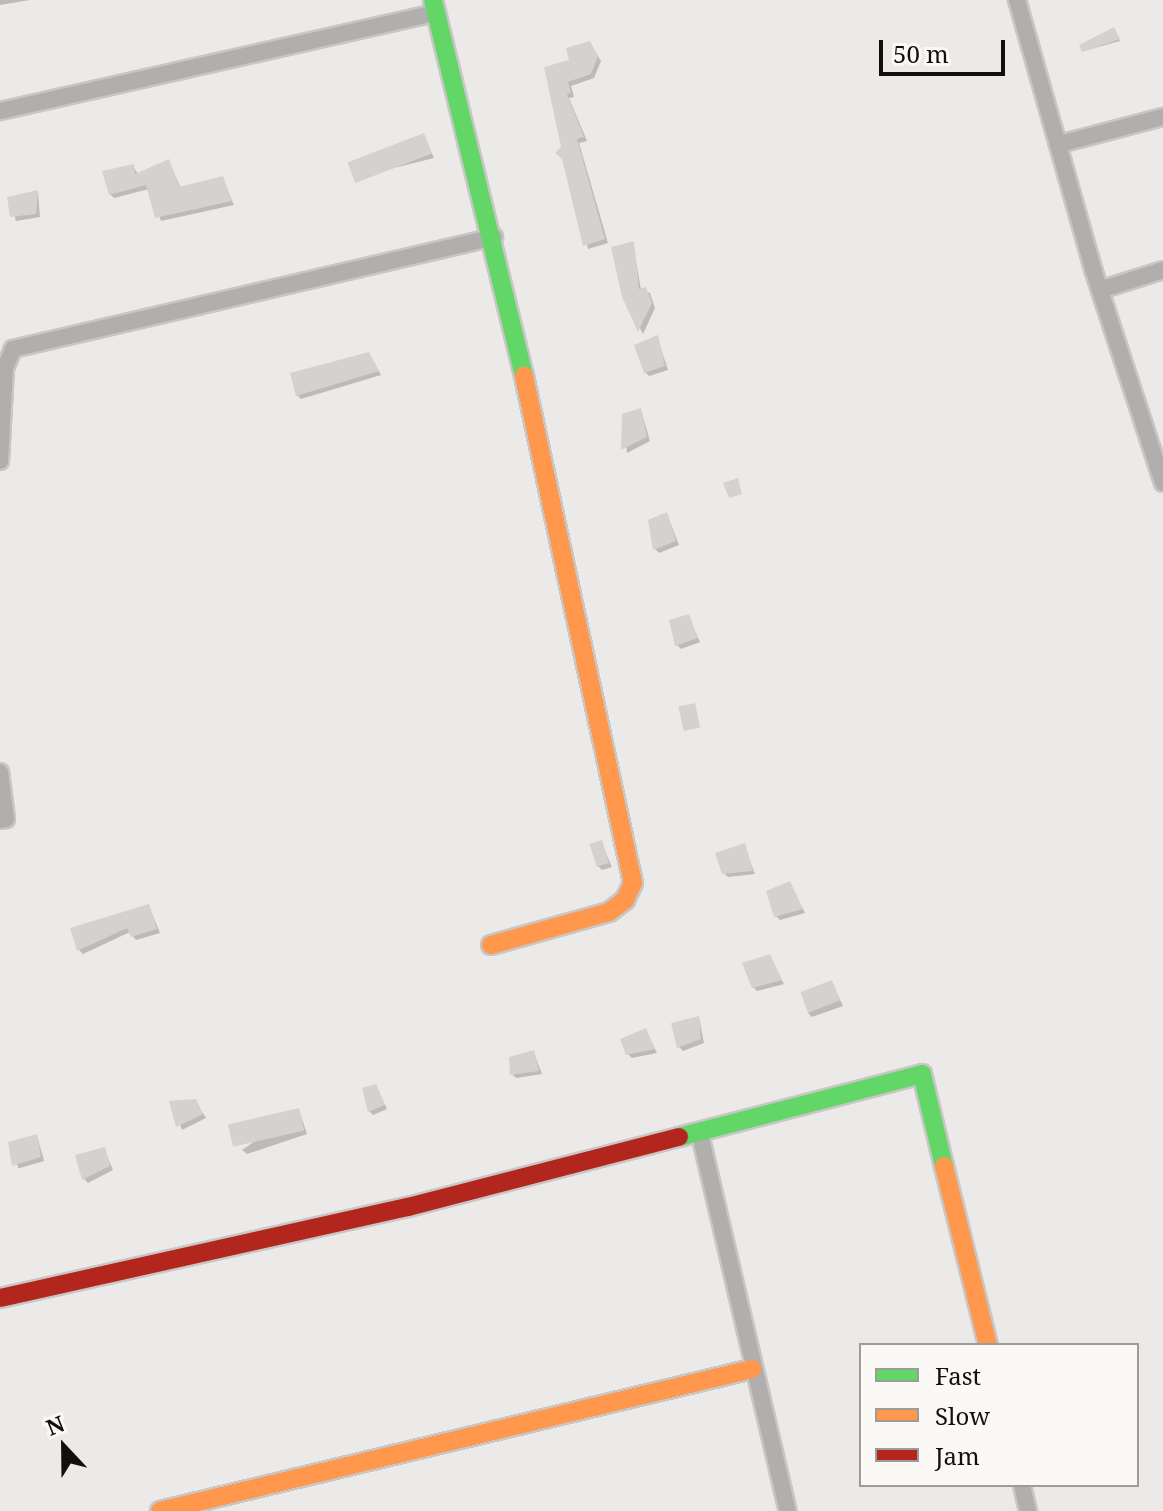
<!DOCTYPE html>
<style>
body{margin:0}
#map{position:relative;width:1163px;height:1511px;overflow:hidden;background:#eceae8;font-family:"Noto Serif",serif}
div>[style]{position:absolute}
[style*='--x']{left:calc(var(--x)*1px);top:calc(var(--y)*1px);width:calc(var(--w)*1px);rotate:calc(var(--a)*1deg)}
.shadow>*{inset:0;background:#0003;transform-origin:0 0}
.building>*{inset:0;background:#d3d2d0;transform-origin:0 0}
.roads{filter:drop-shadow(2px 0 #c8c7c6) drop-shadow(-2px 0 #c8c7c6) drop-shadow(0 2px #c8c7c6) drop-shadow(0 -2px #c8c7c6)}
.street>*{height:16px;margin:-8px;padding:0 8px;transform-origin:8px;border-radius:8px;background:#b0afae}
.fast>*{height:18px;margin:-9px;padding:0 9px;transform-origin:9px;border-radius:9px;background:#63d668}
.slow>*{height:18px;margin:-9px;padding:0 9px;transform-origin:9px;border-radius:9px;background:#ff974d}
.jam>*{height:18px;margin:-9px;padding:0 9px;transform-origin:9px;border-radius:9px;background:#b3261e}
span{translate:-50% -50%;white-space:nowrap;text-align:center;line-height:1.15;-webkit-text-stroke:8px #fbf9f5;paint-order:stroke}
.legend{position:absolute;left:859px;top:1343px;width:280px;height:144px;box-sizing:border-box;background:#fbf9f5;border:2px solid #9d9c99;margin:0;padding:10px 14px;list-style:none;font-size:24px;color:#11100f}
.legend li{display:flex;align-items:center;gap:16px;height:40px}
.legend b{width:40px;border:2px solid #9d9c99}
.north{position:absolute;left:24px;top:1407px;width:80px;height:80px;-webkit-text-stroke:6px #fbf9f5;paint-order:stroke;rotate:338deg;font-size:22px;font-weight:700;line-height:32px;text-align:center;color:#11100f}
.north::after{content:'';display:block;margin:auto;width:28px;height:36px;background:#11100f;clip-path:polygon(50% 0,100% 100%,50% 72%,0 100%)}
.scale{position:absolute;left:879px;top:40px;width:126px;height:36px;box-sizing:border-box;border:4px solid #11100f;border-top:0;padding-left:10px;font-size:24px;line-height:28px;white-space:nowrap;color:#11100f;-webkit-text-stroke:6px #fbf9f5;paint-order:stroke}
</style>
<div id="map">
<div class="shadow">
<div style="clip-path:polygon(0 0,30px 0,0 5px)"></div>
<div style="clip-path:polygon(1115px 31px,1120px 41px,1084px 51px)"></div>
<div style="clip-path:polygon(590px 43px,601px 61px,594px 78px,571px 86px,574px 97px,569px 98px,587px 141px,579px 143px,608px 243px,588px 249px,546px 68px,572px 61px)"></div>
<div style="clip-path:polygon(423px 135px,434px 158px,358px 177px,354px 173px)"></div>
<div style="clip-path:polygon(169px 161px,181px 189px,222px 178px,234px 205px,161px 221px,149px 189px,114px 198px,110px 194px,133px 166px,138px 174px)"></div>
<div style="clip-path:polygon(38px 192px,40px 217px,16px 221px,9px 198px)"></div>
<div style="clip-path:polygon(633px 244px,641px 290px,650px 293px,655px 308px,643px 334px,624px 296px)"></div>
<div style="clip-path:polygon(657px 337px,668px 370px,649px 376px,645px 372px)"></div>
<div style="clip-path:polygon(369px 354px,381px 375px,301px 399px,297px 395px)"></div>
<div style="clip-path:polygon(641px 410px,650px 441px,627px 453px,624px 416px)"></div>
<div style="clip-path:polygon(667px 514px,679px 545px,659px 553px,655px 549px)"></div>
<div style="clip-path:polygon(688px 616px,700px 642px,681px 649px,677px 645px)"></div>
<div style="clip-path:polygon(601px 842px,612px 867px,602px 870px,598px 866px)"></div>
<div style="clip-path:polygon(744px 845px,755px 874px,728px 877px,724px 873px)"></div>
<div style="clip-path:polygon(790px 883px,805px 913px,780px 920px,776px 916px)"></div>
<div style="clip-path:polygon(149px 906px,160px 933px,136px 940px,130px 932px,83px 954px,79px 950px)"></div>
<div style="clip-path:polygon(769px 956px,784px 984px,757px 991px,753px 987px)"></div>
<div style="clip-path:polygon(832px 982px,843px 1006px,812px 1017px,808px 1013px)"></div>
<div style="clip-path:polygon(699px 1018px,704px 1043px,683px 1051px,679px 1047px)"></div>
<div style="clip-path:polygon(646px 1031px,657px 1053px,632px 1058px,628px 1054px)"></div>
<div style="clip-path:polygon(534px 1053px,542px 1074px,516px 1078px,512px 1074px)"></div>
<div style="clip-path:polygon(376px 1086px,387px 1109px,373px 1115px,369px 1111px)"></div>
<div style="clip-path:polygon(195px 1101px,206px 1118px,182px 1130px,172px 1103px)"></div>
<div style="clip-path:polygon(299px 1110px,307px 1134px,247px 1154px,242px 1150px)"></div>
<div style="left:37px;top:1136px;width:26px;height:27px;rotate:74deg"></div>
<div style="clip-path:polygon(104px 1149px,113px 1170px,88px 1183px,84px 1179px)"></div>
</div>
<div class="building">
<div style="clip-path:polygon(1114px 27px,1120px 39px,1082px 52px,1079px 45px)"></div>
<div style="clip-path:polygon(590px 41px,598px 56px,591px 74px,568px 82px,571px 93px,567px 94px,584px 137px,577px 139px,605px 239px,583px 246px,562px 159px,555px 153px,561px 147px,544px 67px,569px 60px,566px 48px)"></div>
<div style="left:424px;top:133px;width:22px;height:82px;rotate:69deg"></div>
<div style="clip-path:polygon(169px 159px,179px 187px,223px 176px,232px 201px,155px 218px,146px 185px,109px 195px,102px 171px,134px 164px,135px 174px)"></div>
<div style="clip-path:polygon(38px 190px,36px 214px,10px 217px,7px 197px)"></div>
<div style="clip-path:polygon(634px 241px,639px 289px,646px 287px,652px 303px,638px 332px,622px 297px,611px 247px)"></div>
<div style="clip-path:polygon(658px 335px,665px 366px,644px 373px,634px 345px)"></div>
<div style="clip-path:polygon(369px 352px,379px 371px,296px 396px,290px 373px)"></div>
<div style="clip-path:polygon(641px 408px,647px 437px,621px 450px,622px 414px)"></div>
<div style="clip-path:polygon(738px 478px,742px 494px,729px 498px,723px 483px)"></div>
<div style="clip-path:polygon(667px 512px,676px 541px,653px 550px,648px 520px)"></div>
<div style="clip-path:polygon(689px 614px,698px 638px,675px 646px,669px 620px)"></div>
<div style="left:695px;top:703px;width:25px;height:17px;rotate:78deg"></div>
<div style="left:602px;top:840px;width:24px;height:13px;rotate:73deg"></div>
<div style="clip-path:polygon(745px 843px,753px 871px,722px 874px,715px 853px)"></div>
<div style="clip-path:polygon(790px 881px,803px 909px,774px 917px,766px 891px)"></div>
<div style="clip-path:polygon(149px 904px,157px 929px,131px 937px,127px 928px,77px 951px,70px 928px)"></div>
<div style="clip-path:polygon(770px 954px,782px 980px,752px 988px,742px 963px)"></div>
<div style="left:832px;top:980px;width:22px;height:34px;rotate:69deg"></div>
<div style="clip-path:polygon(699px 1016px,701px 1039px,677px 1048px,671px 1023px)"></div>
<div style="clip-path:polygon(646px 1028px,655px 1049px,626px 1055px,620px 1039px)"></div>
<div style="clip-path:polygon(534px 1050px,539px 1071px,510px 1075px,509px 1057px)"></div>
<div style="clip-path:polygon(376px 1084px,385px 1105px,368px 1112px,362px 1088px)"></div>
<div style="clip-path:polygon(196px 1099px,203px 1114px,176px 1127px,169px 1101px)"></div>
<div style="left:299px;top:1108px;width:23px;height:73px;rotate:77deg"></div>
<div style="clip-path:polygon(37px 1134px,41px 1157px,12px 1166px,8px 1142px)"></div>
<div style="clip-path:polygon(105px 1147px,110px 1166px,82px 1180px,75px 1155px)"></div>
</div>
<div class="roads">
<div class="street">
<div style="--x:1017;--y:0;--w:280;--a:74.2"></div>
<div style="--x:1093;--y:269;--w:225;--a:71.9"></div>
<div style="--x:0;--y:111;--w:447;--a:-12.7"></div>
<div style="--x:1060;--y:144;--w:106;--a:-14.7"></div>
<div style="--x:1100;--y:290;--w:66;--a:-17.6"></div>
<div style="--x:0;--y:461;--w:93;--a:-86.9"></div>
<div style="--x:5;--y:368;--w:21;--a:-67"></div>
<div style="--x:13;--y:349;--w:494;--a:-13.1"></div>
<div style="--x:0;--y:772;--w:47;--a:82.7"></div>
<div style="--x:6;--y:819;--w:6;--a:171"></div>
<div style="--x:700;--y:1134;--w:387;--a:76.9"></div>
<div style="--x:1022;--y:1485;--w:27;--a:77"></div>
</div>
<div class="fast">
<div style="--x:433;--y:0;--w:387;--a:76.4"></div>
<div style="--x:679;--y:1137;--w:251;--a:-14.5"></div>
<div style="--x:922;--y:1074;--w:95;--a:76.6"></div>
</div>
<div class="slow">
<div style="--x:491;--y:945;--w:123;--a:-15.6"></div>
<div style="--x:609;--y:912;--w:20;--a:-37"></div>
<div style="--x:625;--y:900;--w:19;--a:-65"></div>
<div style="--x:633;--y:883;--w:519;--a:-102.13"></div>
<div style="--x:944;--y:1166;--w:184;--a:76.2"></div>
<div style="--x:160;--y:1511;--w:609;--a:-13.49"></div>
</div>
<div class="jam">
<div style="--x:0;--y:1298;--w:418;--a:-12.6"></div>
<div style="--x:408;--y:1207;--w:280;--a:-14.5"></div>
</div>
</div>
<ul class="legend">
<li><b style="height:10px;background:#63d668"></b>Fast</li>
<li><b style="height:10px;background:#ff974d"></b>Slow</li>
<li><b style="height:10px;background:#b3261e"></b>Jam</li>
</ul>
<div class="north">N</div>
<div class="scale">50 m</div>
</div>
